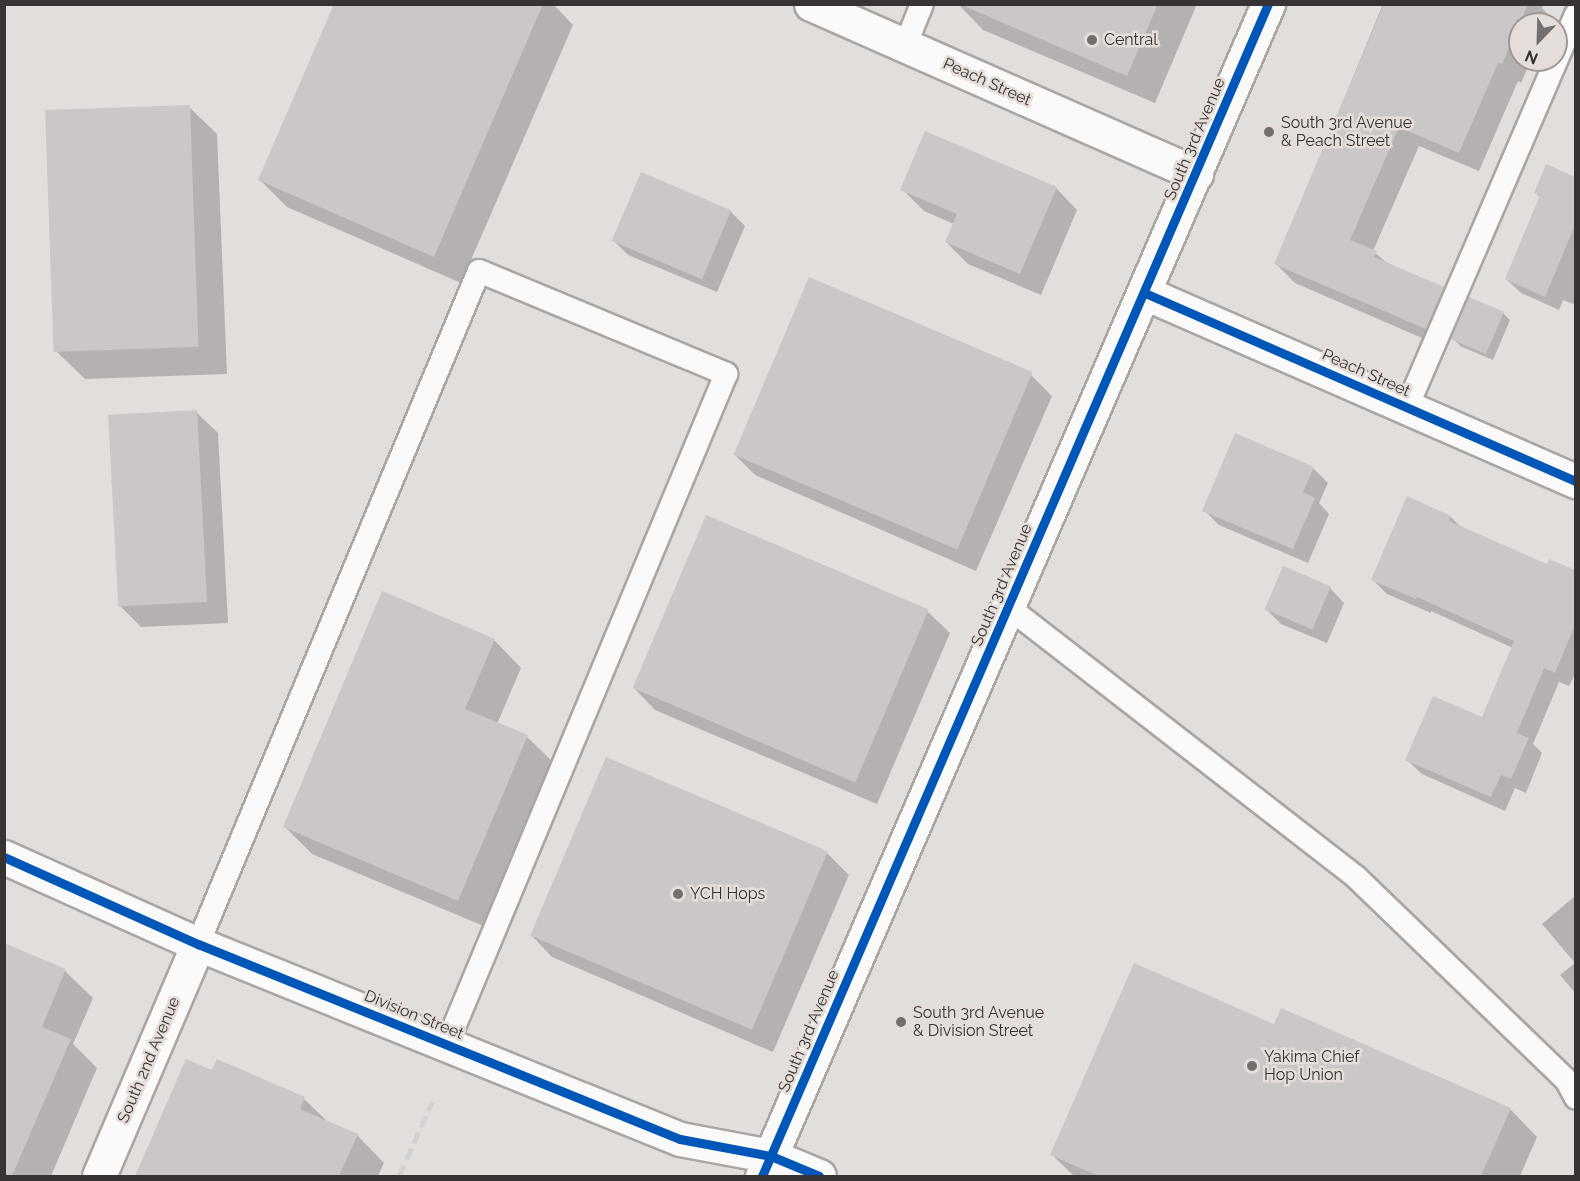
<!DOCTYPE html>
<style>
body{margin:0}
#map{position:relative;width:1580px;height:1181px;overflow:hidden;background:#e2dedc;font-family:Raleway,sans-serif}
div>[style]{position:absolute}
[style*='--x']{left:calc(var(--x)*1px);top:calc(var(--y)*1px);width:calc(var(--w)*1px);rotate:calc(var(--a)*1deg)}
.shadow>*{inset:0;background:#0003}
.building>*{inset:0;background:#cac7c6;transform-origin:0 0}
.roads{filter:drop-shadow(2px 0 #a9a6a4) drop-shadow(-2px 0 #a9a6a4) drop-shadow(0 2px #a9a6a4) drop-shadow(0 -2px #a9a6a4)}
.lane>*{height:22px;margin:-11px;padding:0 11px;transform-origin:11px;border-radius:11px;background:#fbfafa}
.street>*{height:33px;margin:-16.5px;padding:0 16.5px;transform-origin:16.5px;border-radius:16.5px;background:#fbfafa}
.secondary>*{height:33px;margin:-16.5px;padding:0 16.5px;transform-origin:16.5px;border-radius:16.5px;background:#fbfafa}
.rail>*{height:4.5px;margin-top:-2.25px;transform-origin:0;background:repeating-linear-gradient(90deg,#d3d1d1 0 12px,transparent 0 18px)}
.cycleway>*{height:9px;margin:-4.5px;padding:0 4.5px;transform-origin:4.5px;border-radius:4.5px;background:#0057b8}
.dots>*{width:16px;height:16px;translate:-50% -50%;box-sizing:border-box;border:3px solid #e5ddd9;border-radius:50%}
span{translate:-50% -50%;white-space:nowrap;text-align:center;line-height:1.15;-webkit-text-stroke:5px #e5ddd9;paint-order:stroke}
.poi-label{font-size:16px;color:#363332}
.left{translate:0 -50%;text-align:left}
.street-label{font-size:16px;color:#363332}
.frame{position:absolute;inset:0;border:6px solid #363332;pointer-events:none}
.north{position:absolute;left:1508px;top:12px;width:60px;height:60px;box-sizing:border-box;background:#e5ddd9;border:2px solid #9f9996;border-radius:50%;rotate:203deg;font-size:16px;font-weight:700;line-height:24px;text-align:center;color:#363332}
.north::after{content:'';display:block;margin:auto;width:21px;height:27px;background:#726f6e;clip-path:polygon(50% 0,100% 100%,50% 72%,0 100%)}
</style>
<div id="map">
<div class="shadow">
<div style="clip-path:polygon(336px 4px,553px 4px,573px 25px,461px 283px,287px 207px,260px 180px)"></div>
<div style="clip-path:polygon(958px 4px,1197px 4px,1155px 103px,983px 30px)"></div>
<div style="clip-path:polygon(1383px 4px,1543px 4px,1542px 8px,1550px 17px,1547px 24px,1520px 24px,1520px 60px,1531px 60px,1521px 83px,1518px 81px,1479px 171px,1419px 146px,1373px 251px,1388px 264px,1443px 288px,1463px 307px,1445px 348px,1295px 283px,1276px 264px)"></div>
<div style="clip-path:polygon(189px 107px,217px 134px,227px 374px,85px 379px,57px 352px)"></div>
<div style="clip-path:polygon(1547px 166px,1576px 178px,1576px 305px,1563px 300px,1559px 310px,1521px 293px,1506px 279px,1541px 198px,1536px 193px)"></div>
<div style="clip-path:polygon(1056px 188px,1077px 210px,1041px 295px,968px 264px,946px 242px,954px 224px,924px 211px,902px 189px)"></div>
<div style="clip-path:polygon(730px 211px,745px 226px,717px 292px,628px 255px,614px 241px)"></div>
<div style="clip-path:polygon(1503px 313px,1510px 320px,1493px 360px,1460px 346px,1453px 338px)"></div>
<div style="clip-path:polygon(1031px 375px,1052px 396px,976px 571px,755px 475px,733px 453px)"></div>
<div style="clip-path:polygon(196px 412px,218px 433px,228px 623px,141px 627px,120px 606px)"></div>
<div style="clip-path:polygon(1313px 468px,1328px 483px,1319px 503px,1329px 514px,1308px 563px,1219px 525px,1204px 510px)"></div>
<div style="clip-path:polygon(1451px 517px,1462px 528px,1548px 566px,1550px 561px,1576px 572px,1576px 672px,1569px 686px,1559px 682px,1533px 744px,1542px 753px,1526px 793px,1515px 788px,1505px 811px,1422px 774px,1407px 760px,1482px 719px,1513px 648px,1431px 611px,1431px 613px,1387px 594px,1373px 580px)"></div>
<div style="clip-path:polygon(1330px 588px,1344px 603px,1327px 643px,1281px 624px,1266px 609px)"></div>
<div style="clip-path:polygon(928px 612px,950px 633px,877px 804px,655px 710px,634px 688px)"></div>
<div style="clip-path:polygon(494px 640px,521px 668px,497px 724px,527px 737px,555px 764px,486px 927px,312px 854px,285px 827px)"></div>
<div style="clip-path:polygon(827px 853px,849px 875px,773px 1052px,552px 957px,531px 935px)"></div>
<div style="clip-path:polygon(1575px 896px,1576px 897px,1576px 994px,1560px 975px,1575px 963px,1542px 924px)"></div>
<div style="clip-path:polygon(4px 945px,65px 971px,93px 998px,73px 1044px,97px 1068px,51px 1176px,4px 1176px)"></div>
<div style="clip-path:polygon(187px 1061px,213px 1072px,304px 1099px,328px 1122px,357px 1135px,384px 1163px,378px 1176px,137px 1176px)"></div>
<div style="clip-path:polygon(1510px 1109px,1537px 1137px,1520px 1176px,1074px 1176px,1052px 1155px)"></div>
</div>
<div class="building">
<div style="clip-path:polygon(334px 4px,543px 4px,434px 257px,258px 180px)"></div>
<div style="clip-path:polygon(959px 4px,1158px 4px,1127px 76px)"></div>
<div style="clip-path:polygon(1384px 4px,1528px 4px,1502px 64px,1498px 63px,1459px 153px,1399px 127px,1350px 240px,1377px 251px,1374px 257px,1444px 287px,1426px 329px,1274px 264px)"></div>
<div style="left:190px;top:105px;width:242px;height:145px;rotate:88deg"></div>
<div style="clip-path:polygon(925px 131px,1057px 187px,1020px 274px,945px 242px,957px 214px,900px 190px)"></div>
<div style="clip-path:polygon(1546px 164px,1575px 177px,1575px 225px,1545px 297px,1505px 279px,1540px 195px,1534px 193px)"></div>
<div style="left:641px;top:172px;width:98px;height:75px;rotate:23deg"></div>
<div style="left:809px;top:277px;width:243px;height:193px;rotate:23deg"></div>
<div style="left:1469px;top:297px;width:38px;height:46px;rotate:23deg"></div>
<div style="left:197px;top:410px;width:192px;height:89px;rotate:87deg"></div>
<div style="clip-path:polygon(1235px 433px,1314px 467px,1303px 492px,1315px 498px,1293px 549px,1202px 511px)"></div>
<div style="clip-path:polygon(1407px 496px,1451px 516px,1449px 521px,1547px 564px,1549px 559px,1575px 570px,1575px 625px,1555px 673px,1544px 668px,1517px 733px,1529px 738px,1511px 779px,1501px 775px,1491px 797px,1405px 760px,1433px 696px,1482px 717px,1514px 641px,1417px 597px,1416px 599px,1371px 580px)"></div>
<div style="left:706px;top:515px;width:242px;height:188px;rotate:23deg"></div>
<div style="left:1283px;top:566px;width:52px;height:47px;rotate:23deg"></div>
<div style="clip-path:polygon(382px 591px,495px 639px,465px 709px,528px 735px,458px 901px,283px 827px)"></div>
<div style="left:606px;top:757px;width:241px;height:194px;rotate:23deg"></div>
<div style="clip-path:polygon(4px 943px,66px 969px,42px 1027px,71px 1039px,12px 1176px,4px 1176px)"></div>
<div style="clip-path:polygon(1134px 963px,1274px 1024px,1281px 1008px,1511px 1108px,1481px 1176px,1099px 1176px,1050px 1155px)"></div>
<div style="clip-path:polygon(186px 1059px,212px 1070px,217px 1059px,305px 1097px,300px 1109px,358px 1134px,339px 1176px,135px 1176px)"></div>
</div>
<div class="roads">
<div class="lane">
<div style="--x:905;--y:46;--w:45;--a:-68"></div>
<div style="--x:1407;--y:407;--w:427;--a:-66.7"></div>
<div style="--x:1008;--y:607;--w:440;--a:37.8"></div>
<div style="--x:1356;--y:877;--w:293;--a:44"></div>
<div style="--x:1567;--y:1081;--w:19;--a:62"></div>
<div style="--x:198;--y:944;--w:729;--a:-67.34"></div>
<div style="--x:479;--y:271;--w:268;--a:22.6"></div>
<div style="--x:726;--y:374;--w:726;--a:112.61"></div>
</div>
<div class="street">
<div style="--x:811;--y:4;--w:421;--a:23.8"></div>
<div style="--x:1145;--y:293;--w:470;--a:23.6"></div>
<div style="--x:4;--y:857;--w:213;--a:24.2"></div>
<div style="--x:198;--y:944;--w:520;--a:22.03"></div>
<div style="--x:680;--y:1139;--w:93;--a:10.6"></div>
<div style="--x:771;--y:1156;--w:52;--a:22.6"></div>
<div style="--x:99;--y:1176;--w:252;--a:-66.9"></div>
</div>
<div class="secondary">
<div style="--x:762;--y:1176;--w:1277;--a:-66.65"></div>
</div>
</div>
<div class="rail">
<div style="--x:399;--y:1176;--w:81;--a:-66"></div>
</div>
<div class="cycleway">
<div style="--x:1145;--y:293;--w:470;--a:23.6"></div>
<div style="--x:4;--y:857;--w:213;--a:24.2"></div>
<div style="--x:198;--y:944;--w:520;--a:22.03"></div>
<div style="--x:680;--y:1139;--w:93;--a:10.6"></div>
<div style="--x:771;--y:1156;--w:52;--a:22.6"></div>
<div style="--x:762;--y:1176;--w:1277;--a:-66.65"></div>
</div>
<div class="dots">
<div style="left:1092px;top:40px;background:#726f6e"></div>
<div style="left:1269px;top:132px;background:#726f6e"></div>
<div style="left:678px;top:894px;background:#726f6e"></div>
<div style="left:901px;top:1022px;background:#726f6e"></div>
<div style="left:1252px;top:1066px;background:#726f6e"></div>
</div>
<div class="poi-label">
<span class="left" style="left:1104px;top:40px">Central</span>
<span class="left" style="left:1281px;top:132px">South 3rd Avenue<br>&amp; Peach Street</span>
<span class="left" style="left:690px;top:894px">YCH Hops</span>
<span class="left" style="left:913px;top:1022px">South 3rd Avenue<br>&amp; Division Street</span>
<span class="left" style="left:1264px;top:1066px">Yakima Chief<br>Hop Union</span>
</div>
<div class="street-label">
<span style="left:987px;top:82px;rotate:24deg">Peach Street</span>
<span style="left:1195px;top:139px;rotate:-67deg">South 3rd Avenue</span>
<span style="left:1366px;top:373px;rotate:24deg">Peach Street</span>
<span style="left:1002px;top:585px;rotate:-67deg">South 3rd Avenue</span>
<span style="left:414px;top:1015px;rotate:22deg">Division Street</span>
<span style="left:809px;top:1031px;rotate:-67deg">South 3rd Avenue</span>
<span style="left:149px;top:1060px;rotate:-67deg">South 2nd Avenue</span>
</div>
<div class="frame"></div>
<div class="north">N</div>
</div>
